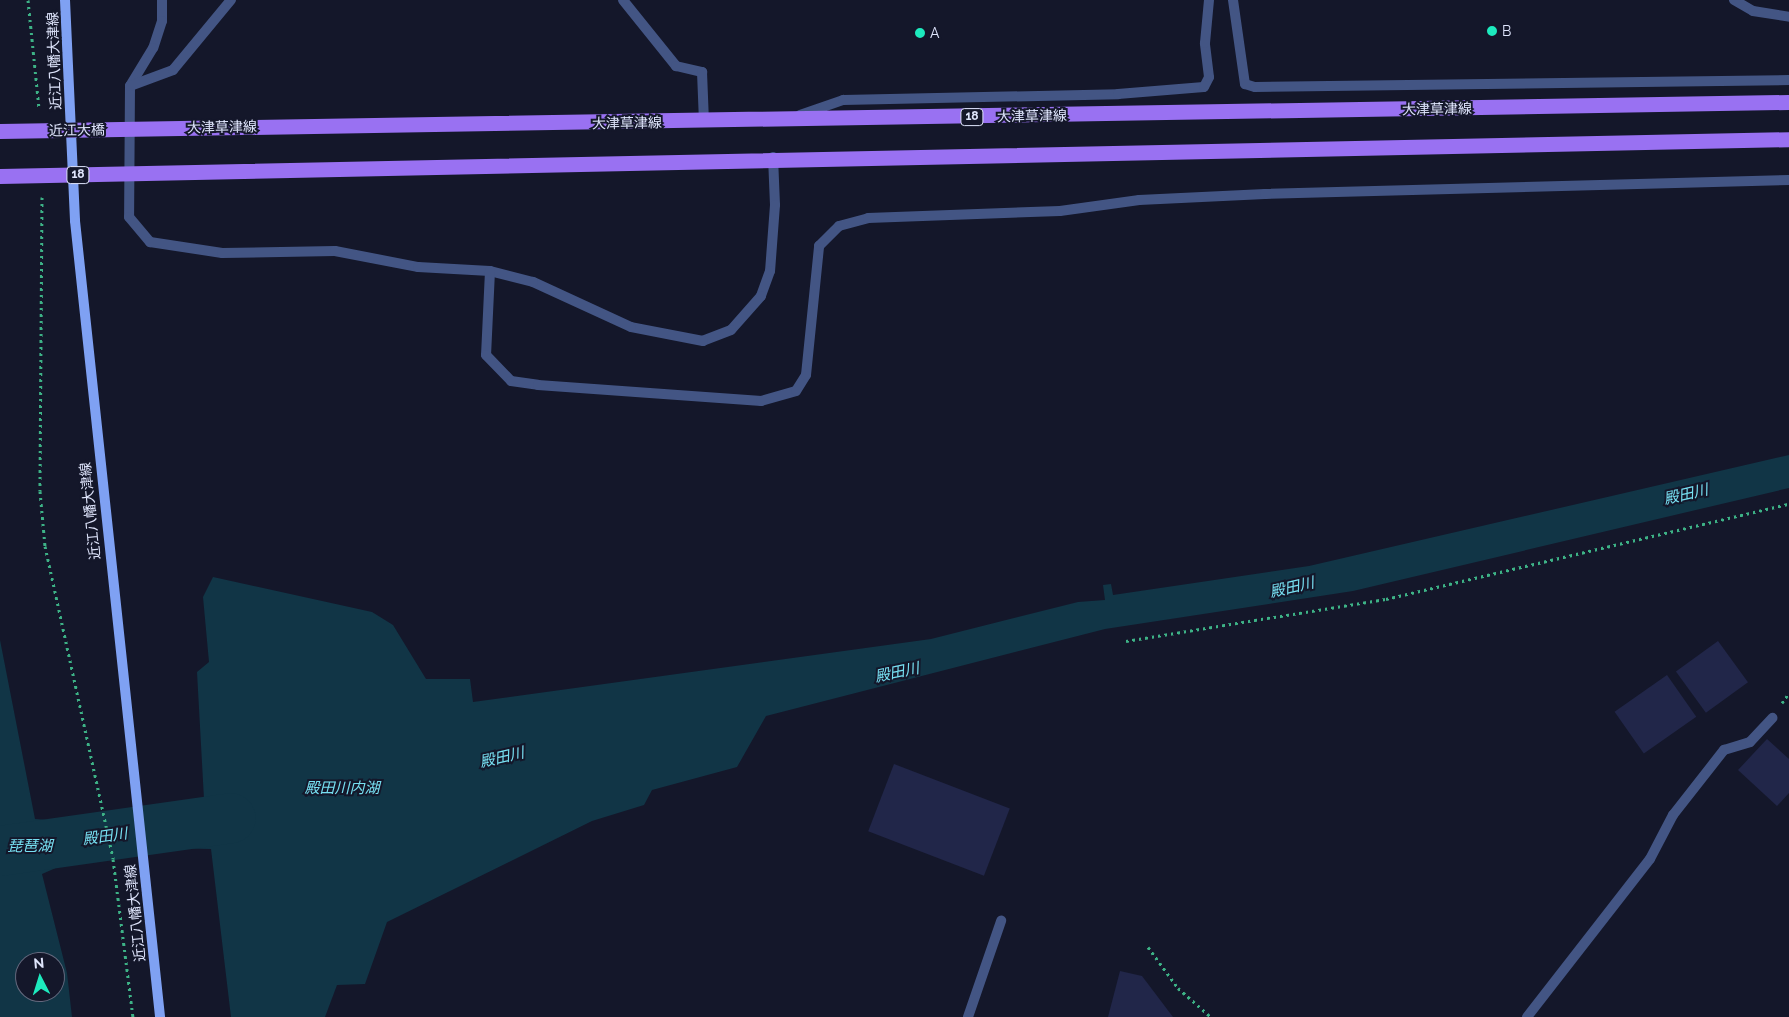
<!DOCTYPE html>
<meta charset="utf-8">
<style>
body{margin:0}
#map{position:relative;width:1789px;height:1017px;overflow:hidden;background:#14172a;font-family:Raleway,"Noto Sans JP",sans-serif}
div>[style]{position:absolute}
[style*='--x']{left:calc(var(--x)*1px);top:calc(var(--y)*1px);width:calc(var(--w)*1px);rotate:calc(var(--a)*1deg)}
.water>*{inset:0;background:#113546}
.river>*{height:50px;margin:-25px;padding:0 25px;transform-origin:25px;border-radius:25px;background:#113546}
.building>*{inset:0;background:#212649;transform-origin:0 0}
.path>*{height:3px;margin-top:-1.5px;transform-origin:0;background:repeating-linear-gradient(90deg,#3db286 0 2.5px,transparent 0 6.5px)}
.service>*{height:10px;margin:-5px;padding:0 5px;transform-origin:5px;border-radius:5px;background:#435584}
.minor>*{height:10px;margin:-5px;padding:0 5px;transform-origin:5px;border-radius:5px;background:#435584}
.secondary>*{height:10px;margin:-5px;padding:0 5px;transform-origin:5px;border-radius:5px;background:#7fa1f3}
.primary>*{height:15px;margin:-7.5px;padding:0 7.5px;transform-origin:7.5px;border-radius:7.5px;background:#9971f2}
.dots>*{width:14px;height:14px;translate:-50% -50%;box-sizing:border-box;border:2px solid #14172a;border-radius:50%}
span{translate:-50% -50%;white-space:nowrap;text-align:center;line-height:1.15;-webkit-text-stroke:4px #14172a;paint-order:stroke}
.shield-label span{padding:1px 4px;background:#14172a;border:1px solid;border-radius:4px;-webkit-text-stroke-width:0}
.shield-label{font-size:12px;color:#dfe5fc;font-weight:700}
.poi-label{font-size:14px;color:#dfe5fc}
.left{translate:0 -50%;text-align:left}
.street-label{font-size:14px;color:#dfe5fc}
.water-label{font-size:15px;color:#77e0f2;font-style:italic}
.north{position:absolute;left:15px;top:952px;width:50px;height:50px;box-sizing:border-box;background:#14172a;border:1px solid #65697e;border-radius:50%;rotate:355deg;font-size:14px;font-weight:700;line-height:20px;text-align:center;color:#dfe5fc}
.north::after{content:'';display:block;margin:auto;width:18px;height:22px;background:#1deabe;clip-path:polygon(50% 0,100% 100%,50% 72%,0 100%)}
</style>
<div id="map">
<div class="water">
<div style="clip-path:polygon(1789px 455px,1789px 488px,1353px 591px,1105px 629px,766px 716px,737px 767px,652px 790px,644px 805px,592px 821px,387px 922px,365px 984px,337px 985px,325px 1017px,231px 1017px,211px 849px,166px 848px,163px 813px,204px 799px,197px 672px,209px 662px,203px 597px,213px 577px,372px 612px,393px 625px,426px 679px,470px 679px,473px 702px,931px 639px,1078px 602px,1105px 600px,1103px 585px,1111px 584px,1113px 595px,1309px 566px)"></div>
<div style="clip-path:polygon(evenodd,0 640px,35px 819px,72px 822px,74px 860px,42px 874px,67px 973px,72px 1017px,0 1017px,0 640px,25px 962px,55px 962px,55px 992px,25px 992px,25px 962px)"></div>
</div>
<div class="river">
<div style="--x:0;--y:851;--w:233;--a:-8.1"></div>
</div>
<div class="building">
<div style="left:1718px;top:641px;width:51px;height:52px;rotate:54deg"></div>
<div style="left:1667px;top:675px;width:51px;height:64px;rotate:55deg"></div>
<div style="clip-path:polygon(1767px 739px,1789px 759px,1789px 793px,1777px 806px,1738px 770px)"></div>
<div style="left:894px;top:764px;width:124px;height:72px;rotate:21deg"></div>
<div style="clip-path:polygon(1120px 971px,1142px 976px,1173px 1017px,1108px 1017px)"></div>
</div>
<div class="path">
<div style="--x:28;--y:0;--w:109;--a:84.2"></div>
<div style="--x:42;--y:197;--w:294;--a:90.4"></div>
<div style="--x:40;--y:491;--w:55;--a:84.8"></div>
<div style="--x:45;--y:546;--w:320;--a:77.7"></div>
<div style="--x:113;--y:859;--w:159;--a:82.8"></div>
<div style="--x:1126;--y:641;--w:263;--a:-9.2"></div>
<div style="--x:1386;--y:599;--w:414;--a:-13.3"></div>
<div style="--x:1782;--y:703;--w:12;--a:-55"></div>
<div style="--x:1148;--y:947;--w:51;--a:53.8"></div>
<div style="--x:1178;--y:988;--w:44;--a:41.3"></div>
</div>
<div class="service">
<div style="--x:162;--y:0;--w:21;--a:90"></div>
<div style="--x:162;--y:21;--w:28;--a:108"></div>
<div style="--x:153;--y:48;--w:44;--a:121.2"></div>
<div style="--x:130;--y:86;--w:131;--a:90.4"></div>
<div style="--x:129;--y:217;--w:33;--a:50"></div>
<div style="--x:150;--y:242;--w:73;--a:8.7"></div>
<div style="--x:222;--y:253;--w:113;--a:-1"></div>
<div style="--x:335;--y:251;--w:85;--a:10.9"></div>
<div style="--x:418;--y:267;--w:72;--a:3.2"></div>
<div style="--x:623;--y:0;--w:85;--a:51.2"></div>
<div style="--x:676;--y:66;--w:27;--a:13"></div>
<div style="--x:702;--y:72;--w:50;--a:87.7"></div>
<div style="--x:1233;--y:0;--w:85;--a:81.9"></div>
<div style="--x:1245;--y:84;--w:10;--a:17"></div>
<div style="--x:1255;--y:87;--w:534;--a:-0.75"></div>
<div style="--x:1734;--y:0;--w:22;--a:30"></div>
<div style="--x:1753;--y:11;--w:36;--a:9"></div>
<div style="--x:130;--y:86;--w:46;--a:-20.4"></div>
<div style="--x:173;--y:70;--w:91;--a:-50.4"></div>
<div style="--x:800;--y:115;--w:46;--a:-19.2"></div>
<div style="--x:843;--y:100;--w:275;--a:-1.2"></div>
<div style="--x:1118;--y:94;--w:86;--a:-4.7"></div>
<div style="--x:1204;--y:87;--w:11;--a:-63"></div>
<div style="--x:1209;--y:77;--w:34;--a:-97"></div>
<div style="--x:1205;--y:43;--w:43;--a:-84.7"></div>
</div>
<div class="minor">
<div style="--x:773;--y:157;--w:48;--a:87.6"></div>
<div style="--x:775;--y:205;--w:66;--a:94.3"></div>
<div style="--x:770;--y:271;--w:27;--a:110"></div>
<div style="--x:761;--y:296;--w:45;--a:131.4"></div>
<div style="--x:731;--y:330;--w:30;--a:159"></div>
<div style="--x:703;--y:341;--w:73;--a:-169"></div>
<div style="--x:631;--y:327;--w:108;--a:-155.3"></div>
<div style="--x:533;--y:282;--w:44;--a:-165.7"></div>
<div style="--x:490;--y:271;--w:84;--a:92.7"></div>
<div style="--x:486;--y:355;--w:36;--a:46"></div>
<div style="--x:511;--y:381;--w:27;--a:8"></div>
<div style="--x:538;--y:385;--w:224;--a:4.1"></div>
<div style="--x:761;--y:401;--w:36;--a:-16"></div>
<div style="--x:796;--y:391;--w:19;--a:-58"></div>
<div style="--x:806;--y:375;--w:130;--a:-84.2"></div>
<div style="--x:819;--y:246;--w:28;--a:-45"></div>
<div style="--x:839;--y:226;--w:30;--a:-15"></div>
<div style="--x:868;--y:218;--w:192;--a:-2.1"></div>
<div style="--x:1060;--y:211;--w:80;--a:-7.9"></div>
<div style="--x:1139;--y:200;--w:126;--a:-2.7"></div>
<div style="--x:1265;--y:194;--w:524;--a:-1.53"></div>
<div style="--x:968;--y:1017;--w:102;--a:-71"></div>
<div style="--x:1527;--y:1017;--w:200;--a:-52.1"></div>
<div style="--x:1650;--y:859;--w:50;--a:-62.4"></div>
<div style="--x:1673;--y:815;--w:83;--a:-51.9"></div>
<div style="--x:1724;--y:750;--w:27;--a:-17"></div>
<div style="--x:1750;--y:742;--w:33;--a:-47"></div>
</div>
<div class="secondary">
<div style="--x:65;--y:0;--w:221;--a:87.4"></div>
<div style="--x:75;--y:221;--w:801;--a:83.9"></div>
</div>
<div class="primary">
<div style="--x:0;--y:131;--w:1789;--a:-0.93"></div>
<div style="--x:0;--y:176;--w:1789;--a:-1.18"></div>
</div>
<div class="dots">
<div style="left:1492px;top:31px;background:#1deabe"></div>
<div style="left:920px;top:33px;background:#1deabe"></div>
</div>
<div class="shield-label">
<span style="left:972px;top:117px">18</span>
<span style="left:78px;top:175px">18</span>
</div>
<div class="poi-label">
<span class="left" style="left:1502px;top:31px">B</span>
<span class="left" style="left:930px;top:33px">A</span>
</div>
<div class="street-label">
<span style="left:54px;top:61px;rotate:-92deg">近江八幡大津線</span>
<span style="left:1437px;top:109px;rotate:-1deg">大津草津線</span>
<span style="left:1032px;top:116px;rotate:-1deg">大津草津線</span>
<span style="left:627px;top:123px;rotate:-1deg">大津草津線</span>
<span style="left:222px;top:127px;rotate:-1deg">大津草津線</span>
<span style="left:77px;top:130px;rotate:-1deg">近江大橋</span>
<span style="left:90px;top:511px;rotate:-96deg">近江八幡大津線</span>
<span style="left:135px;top:913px;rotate:-96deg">近江八幡大津線</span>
</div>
<div class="water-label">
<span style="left:1686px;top:495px;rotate:-13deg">殿田川</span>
<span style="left:1292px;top:588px;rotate:-13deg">殿田川</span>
<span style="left:897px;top:673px;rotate:-12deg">殿田川</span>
<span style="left:502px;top:758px;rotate:-13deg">殿田川</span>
<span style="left:342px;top:789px">殿田川内湖</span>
<span style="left:105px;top:837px;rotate:-8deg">殿田川</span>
<span style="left:30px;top:847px">琵琶湖</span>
</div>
<div class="north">N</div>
</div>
